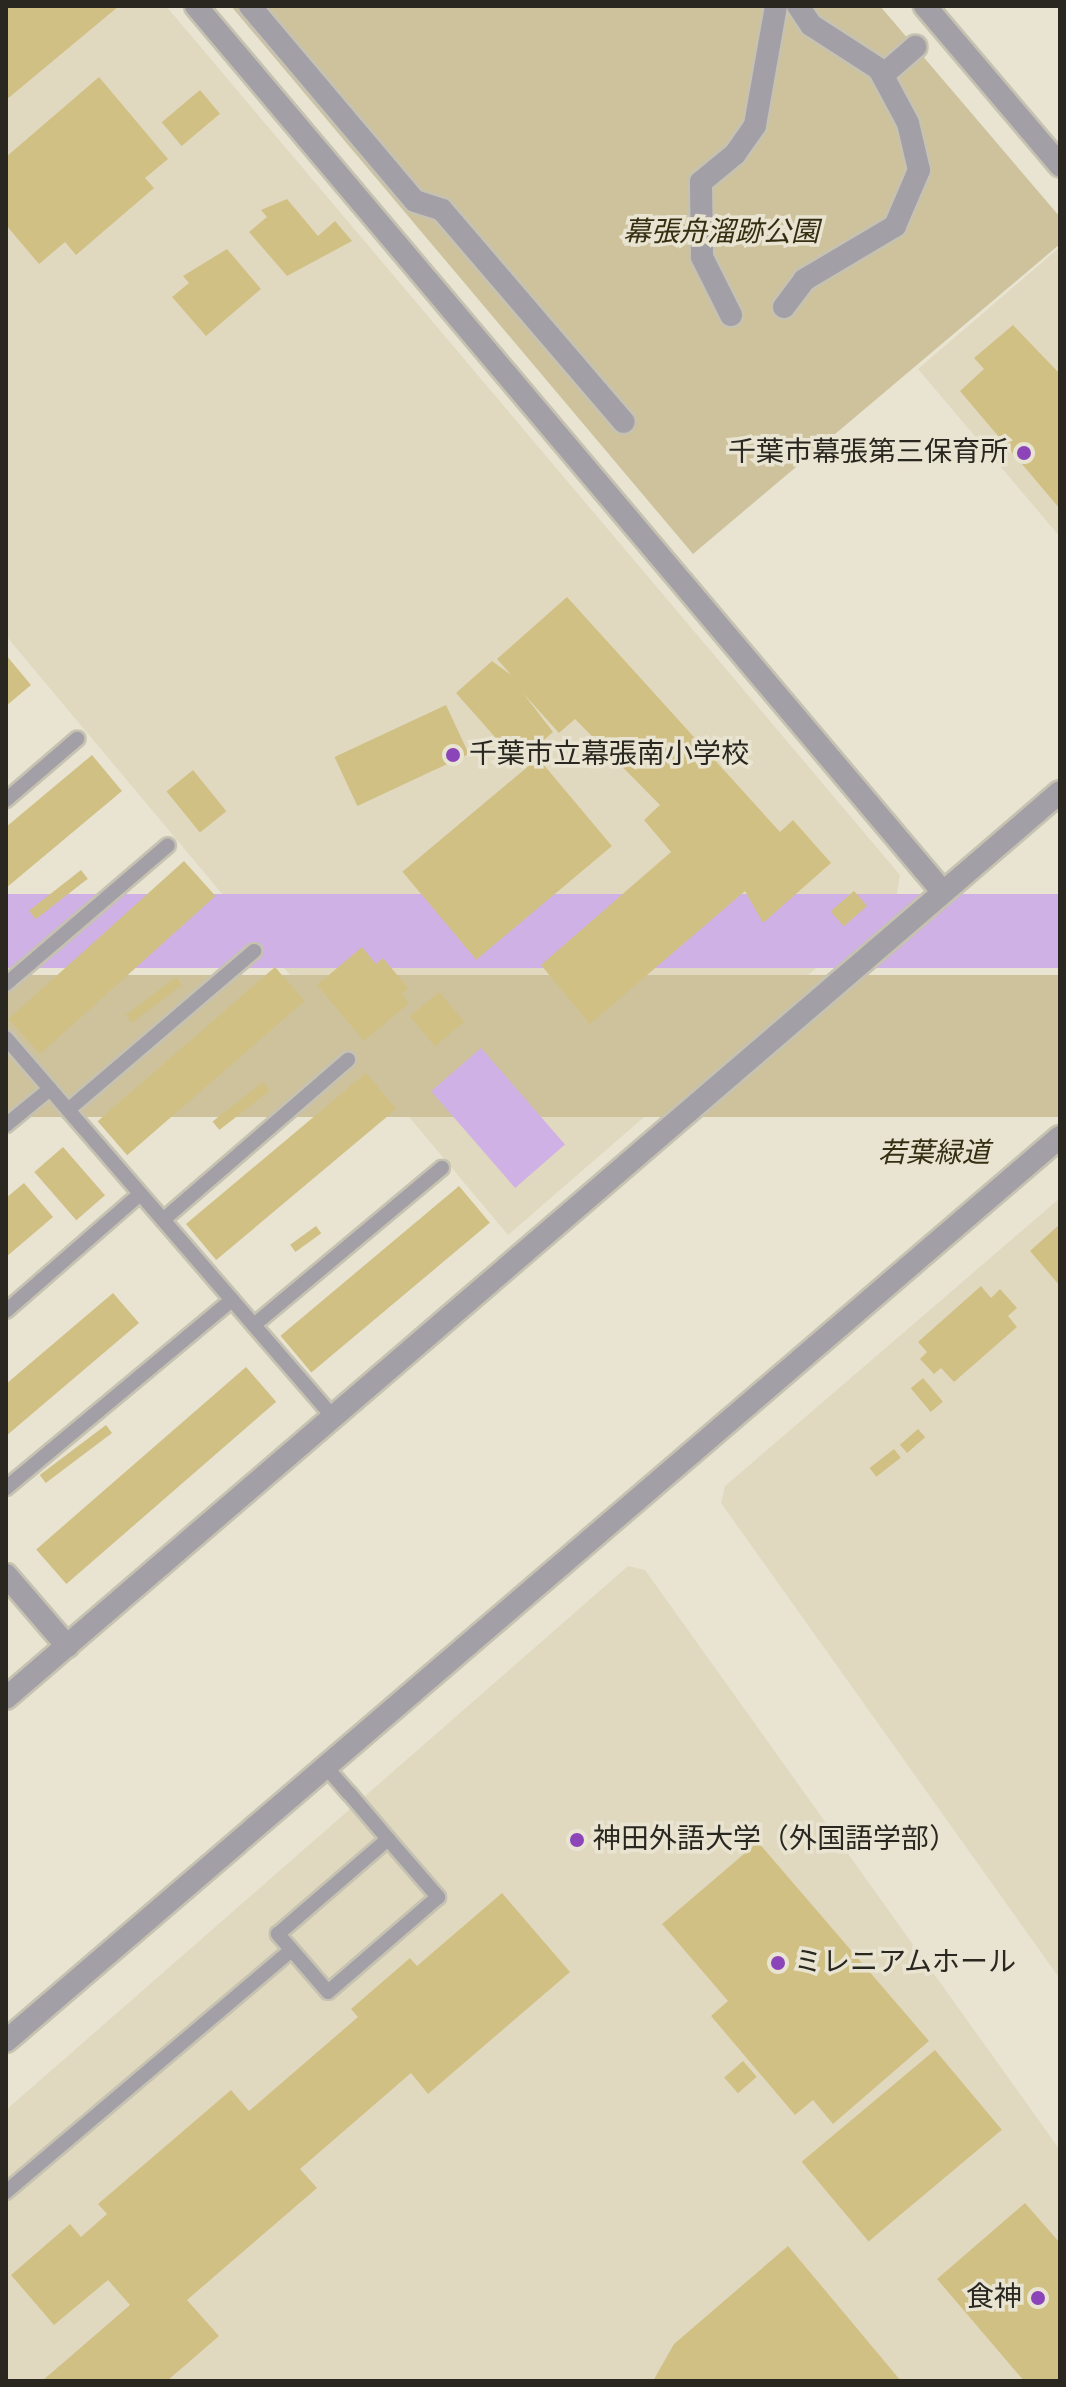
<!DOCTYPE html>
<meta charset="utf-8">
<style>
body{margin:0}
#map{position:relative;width:1066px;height:2387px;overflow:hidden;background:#e9e4d1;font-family:Spectral,"Noto Sans JP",serif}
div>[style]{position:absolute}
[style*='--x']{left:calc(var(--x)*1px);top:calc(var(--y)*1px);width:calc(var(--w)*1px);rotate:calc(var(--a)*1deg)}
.built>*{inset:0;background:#e0d9c0}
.green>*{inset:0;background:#cdc29b;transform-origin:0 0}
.water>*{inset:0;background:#cfb1e6;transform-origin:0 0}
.building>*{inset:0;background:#d1c084;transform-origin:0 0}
.roads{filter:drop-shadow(2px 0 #c6c2b1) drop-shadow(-2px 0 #c6c2b1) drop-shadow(0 2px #c6c2b1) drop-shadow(0 -2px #c6c2b1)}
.service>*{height:14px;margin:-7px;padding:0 7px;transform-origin:7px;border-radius:7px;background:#a39fa6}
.pedestrian>*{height:22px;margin:-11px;padding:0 11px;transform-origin:11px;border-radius:11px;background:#a39fa6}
.minor>*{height:22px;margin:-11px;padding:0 11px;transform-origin:11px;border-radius:11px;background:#a39fa6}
.tertiary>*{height:22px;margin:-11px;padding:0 11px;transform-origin:11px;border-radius:11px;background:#a39fa6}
.dots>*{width:22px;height:22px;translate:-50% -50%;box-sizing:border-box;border:4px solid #e9e4d1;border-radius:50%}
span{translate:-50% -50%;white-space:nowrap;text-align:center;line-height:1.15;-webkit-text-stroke:7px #e9e4d1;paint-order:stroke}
.park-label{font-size:28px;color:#352e12;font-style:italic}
.poi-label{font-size:28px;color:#292720}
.right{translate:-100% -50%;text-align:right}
.left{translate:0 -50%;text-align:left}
.frame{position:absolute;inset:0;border:8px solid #292720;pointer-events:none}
</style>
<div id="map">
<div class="built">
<div style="clip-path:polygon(6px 6px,166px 6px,900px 875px,896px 899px,508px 1235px,6px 636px)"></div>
<div style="clip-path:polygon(1060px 247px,1060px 537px,918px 369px)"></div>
<div style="clip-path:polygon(1060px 1198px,1060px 1979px,721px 1503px,725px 1486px)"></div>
<div style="clip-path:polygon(628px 1566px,645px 1570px,1060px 2150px,1060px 2381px,6px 2381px,6px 2110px)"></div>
</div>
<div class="green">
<div style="clip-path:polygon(231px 6px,880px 6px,1060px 217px,1060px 244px,693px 554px)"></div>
<div style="left:1060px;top:975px;width:142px;height:1388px;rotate:90deg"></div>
</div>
<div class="water">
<div style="left:1060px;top:894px;width:74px;height:1391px;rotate:90deg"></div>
<div style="left:481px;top:1048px;width:128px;height:66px;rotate:49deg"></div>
</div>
<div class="building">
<div style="clip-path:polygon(6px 6px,119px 6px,6px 100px)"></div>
<div style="clip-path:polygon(99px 77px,168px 159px,145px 178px,154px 188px,76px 255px,65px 242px,39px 264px,6px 225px,6px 157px)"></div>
<div style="left:200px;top:90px;width:31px;height:50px;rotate:50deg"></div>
<div style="clip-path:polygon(287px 199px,318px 236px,335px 221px,352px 241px,287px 276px,249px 232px,267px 217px,261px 210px)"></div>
<div style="clip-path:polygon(227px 249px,261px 289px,206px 336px,172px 297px,189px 283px,183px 276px)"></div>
<div style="clip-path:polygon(1013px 325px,1060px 374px,1060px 509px,960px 391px,984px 369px,974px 358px)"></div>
<div style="clip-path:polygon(567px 597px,780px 832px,793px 820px,831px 863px,763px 923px,745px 891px,590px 1024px,541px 965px,671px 852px,644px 820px,660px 805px,575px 719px,559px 733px,523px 693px,553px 732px,518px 763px,456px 693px,492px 661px,511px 675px,497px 659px)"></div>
<div style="clip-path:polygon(6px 655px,31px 685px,6px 706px)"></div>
<div style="left:446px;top:705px;width:54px;height:123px;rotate:65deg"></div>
<div style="clip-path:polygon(92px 755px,122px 791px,6px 888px,6px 827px)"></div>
<div style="left:538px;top:758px;width:115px;height:177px;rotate:50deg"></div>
<div style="left:193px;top:770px;width:53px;height:34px;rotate:51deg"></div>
<div style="left:184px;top:861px;width:47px;height:236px;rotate:48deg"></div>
<div style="left:81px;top:870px;width:11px;height:66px;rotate:52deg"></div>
<div style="left:854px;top:891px;width:20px;height:31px;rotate:49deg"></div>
<div style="clip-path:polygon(362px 947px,376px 964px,383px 958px,408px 988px,402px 994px,409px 1003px,364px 1041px,317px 985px)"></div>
<div style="left:275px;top:967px;width:45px;height:235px;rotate:49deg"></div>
<div style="left:176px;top:977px;width:10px;height:63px;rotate:53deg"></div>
<div style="left:439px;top:992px;width:39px;height:38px;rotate:50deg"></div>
<div style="left:366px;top:1073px;width:47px;height:235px;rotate:50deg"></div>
<div style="left:263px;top:1082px;width:11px;height:64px;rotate:52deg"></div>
<div style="left:63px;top:1147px;width:64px;height:38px;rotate:49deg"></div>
<div style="clip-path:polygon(24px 1183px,53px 1217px,6px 1257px,6px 1198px)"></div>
<div style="left:459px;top:1186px;width:48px;height:233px;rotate:50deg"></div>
<div style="clip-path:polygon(1060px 1224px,1060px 1286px,1030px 1251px)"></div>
<div style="left:316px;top:1226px;width:9px;height:32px;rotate:54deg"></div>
<div style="clip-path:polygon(981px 1286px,991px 1298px,1000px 1289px,1017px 1308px,1008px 1316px,1017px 1327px,954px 1382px,941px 1368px,934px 1374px,920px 1359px,927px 1352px,918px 1342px)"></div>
<div style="clip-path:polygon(113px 1293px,139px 1323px,6px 1436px,6px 1384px)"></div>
<div style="left:246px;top:1367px;width:46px;height:278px;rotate:49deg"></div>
<div style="left:923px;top:1378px;width:31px;height:16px;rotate:50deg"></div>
<div style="left:106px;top:1425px;width:10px;height:83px;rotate:53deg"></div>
<div style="left:918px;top:1429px;width:11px;height:24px;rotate:49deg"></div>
<div style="left:894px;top:1449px;width:11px;height:31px;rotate:52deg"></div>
<div style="clip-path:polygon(758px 1842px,929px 2041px,833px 2124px,813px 2100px,795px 2115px,711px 2016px,728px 2001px,662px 1924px)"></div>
<div style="clip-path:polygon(502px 1893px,570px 1972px,428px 2094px,411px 2073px,300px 2169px,317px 2188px,187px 2300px,219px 2336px,167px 2381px,42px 2381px,130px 2305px,108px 2280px,54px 2325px,11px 2275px,70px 2224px,81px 2237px,107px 2214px,98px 2204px,231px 2090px,249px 2111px,358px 2017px,351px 2009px,410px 1958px,417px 1966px)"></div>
<div style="left:935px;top:2050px;width:104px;height:174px;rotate:50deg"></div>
<div style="left:743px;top:2061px;width:21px;height:25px;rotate:49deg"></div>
<div style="clip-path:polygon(1025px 2203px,1060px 2243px,1060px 2381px,1024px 2381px,937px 2279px)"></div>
<div style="clip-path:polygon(788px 2246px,901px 2381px,653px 2381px,674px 2344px)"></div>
</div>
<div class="roads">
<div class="service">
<div style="--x:6;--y:800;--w:94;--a:-40.7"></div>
<div style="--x:6;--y:984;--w:213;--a:-40.6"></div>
<div style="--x:6;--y:1038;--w:497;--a:49.2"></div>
<div style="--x:68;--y:1110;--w:245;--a:-40.5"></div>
<div style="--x:6;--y:1125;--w:57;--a:-39.3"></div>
<div style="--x:163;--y:1220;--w:245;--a:-40.9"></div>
<div style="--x:6;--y:1311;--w:178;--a:-41.1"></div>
<div style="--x:254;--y:1325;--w:245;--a:-39.9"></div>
<div style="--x:6;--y:1488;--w:294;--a:-39.8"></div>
<div style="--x:326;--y:1767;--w:35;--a:49"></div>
<div style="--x:349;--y:1793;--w:60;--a:49.7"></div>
<div style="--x:388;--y:1839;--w:77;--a:49.2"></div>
<div style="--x:438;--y:1897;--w:145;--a:139.2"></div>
<div style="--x:328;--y:1992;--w:77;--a:-130.8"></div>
<div style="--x:278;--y:1934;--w:145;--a:-40.8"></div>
<div style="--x:6;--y:2192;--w:374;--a:-40.3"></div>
</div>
<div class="pedestrian">
<div style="--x:250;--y:6;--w:255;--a:49.8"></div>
<div style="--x:415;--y:201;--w:28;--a:18"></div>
<div style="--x:442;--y:210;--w:279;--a:49.4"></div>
<div style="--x:883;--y:75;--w:43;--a:-41.2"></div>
<div style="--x:784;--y:307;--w:34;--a:-53"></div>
<div style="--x:804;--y:280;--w:106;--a:-30.7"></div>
<div style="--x:895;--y:226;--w:61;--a:-66.8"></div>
<div style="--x:919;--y:170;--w:48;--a:-103.2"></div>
<div style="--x:908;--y:123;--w:61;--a:-118.2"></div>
<div style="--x:879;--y:69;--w:81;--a:-147.1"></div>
<div style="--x:811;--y:25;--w:23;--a:-124"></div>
<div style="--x:731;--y:315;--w:65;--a:-116.6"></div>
<div style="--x:702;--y:257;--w:75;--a:-90.8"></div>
<div style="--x:701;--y:182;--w:44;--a:-39.5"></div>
<div style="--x:735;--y:154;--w:35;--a:-55"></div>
<div style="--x:755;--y:125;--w:121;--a:-80"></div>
</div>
<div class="minor">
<div style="--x:196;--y:6;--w:1159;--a:49.87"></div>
<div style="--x:925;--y:6;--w:209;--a:49.7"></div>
<div style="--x:6;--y:1575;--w:94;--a:49.3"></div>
</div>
<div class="tertiary">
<div style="--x:6;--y:1698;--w:1390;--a:-40.68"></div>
<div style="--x:6;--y:2041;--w:1389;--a:-40.62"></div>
</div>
</div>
<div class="dots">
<div style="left:1024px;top:453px;background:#8c45b8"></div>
<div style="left:453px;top:755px;background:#8c45b8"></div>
<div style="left:577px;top:1840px;background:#8c45b8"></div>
<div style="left:778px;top:1963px;background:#8c45b8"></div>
<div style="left:1038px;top:2298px;background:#8c45b8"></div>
</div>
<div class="park-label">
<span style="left:721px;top:233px">幕張舟溜跡公園</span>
<span style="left:934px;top:1154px">若葉緑道</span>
</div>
<div class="poi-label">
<span class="right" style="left:1008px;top:453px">千葉市幕張第三保育所</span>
<span class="left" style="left:469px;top:755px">千葉市立幕張南小学校</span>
<span class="left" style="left:593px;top:1840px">神田外語大学（外国語学部）</span>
<span class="left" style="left:794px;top:1963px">ミレニアムホール</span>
<span class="right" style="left:1022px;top:2298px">食神</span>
</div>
<div class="frame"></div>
</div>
